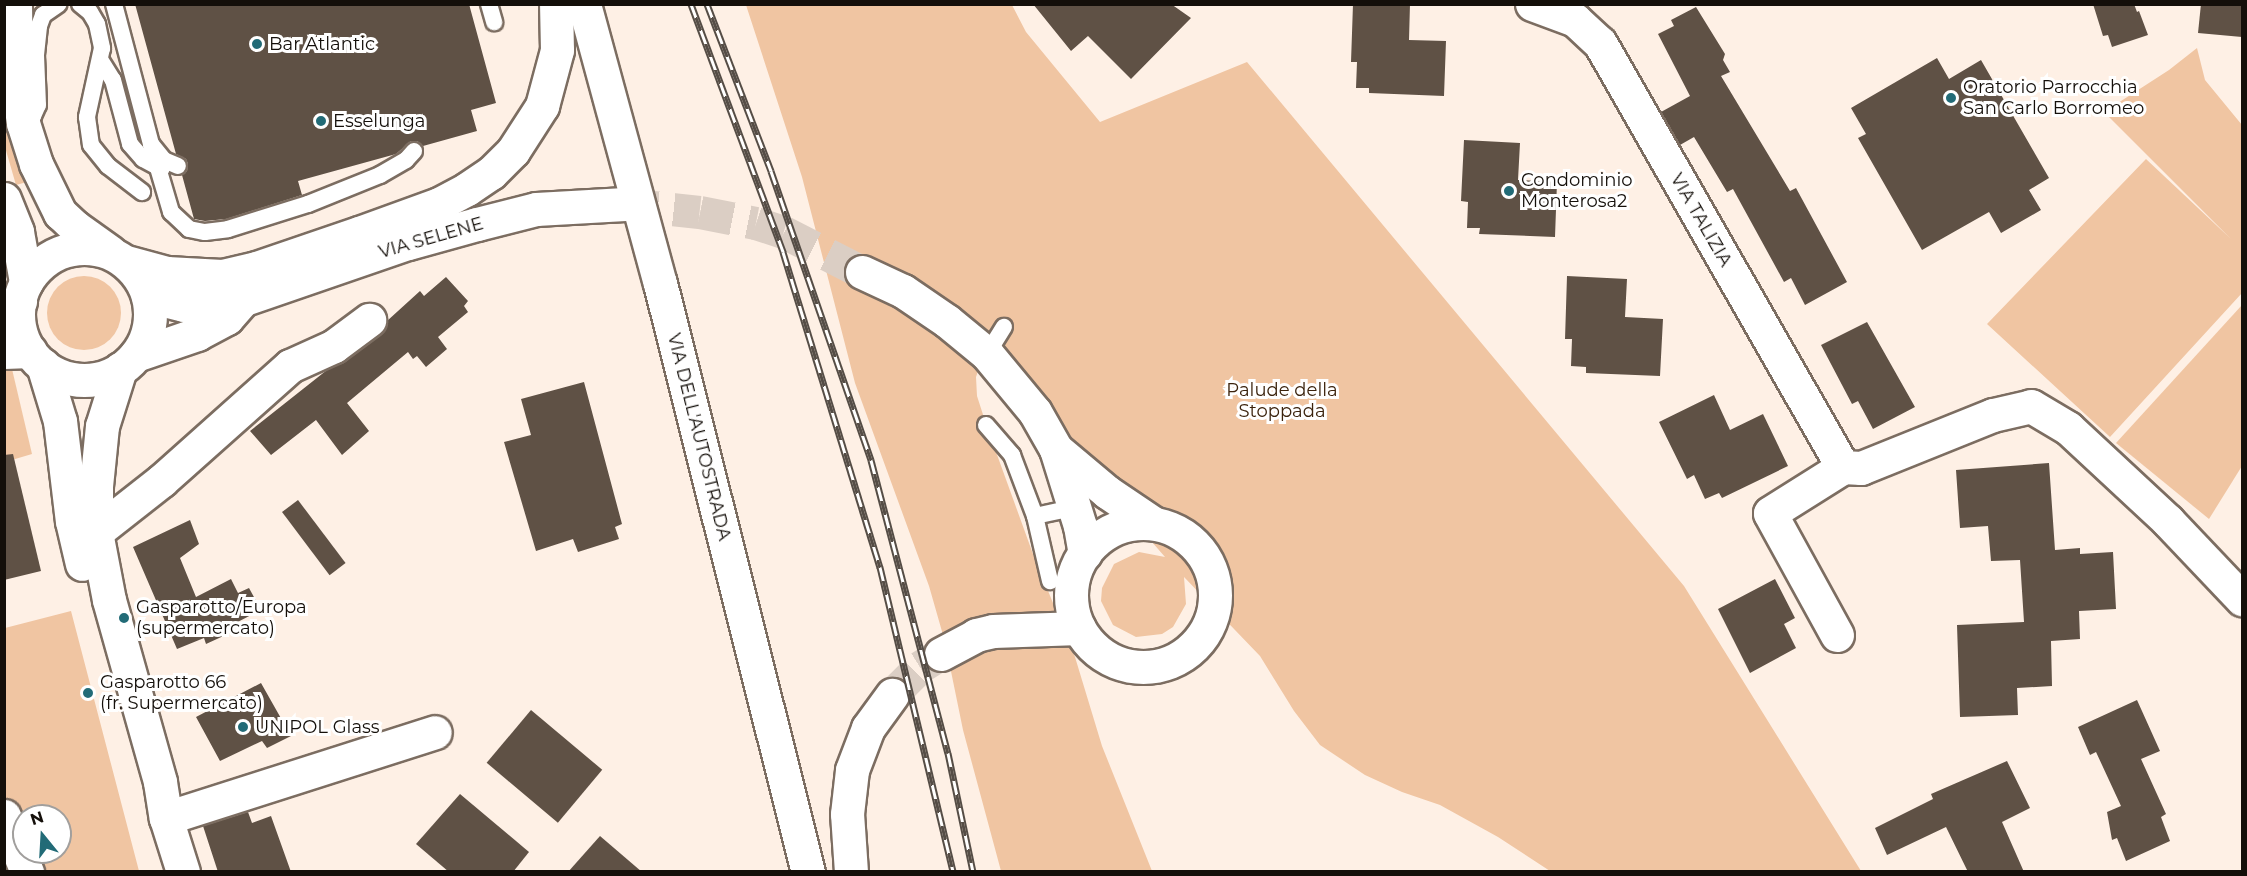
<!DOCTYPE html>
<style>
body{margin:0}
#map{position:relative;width:2247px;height:876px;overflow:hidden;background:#fef0e5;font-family:Montserrat,sans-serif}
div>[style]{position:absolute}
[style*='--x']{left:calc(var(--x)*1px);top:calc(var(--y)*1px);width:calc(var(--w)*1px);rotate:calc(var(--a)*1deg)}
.green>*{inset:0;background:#f0c5a2}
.round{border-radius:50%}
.building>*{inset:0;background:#5f5145;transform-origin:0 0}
.secondary-tunnel>*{height:33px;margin-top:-16.5px;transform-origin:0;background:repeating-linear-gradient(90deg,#dbcec4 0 33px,transparent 0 49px)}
.highway-tunnel>*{height:33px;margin-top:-16.5px;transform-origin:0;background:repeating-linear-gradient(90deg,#dbcec4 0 33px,transparent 0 49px)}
.roads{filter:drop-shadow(2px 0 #7c6d61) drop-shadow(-2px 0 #7c6d61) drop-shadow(0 2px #7c6d61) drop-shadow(0 -2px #7c6d61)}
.lane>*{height:16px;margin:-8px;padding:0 8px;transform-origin:8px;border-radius:8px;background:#fff}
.street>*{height:33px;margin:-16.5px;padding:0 16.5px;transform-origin:16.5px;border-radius:16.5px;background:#fff}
.secondary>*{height:33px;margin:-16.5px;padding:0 16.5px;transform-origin:16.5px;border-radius:16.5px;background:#fff}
.secondary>.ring{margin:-16.5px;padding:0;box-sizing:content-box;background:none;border:33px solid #fff;border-radius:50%}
.highway>*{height:33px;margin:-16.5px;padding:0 16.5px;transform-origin:16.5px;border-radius:16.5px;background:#fff}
.rail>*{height:7px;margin-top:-3.5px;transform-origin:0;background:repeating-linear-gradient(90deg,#fff 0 14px,#554d46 0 28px);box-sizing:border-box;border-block:2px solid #554d46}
.dots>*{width:16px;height:16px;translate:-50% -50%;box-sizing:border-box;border:3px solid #fff;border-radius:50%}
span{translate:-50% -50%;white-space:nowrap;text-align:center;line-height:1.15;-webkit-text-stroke:6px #fff;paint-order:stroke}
.poi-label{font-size:18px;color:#140f0a}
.left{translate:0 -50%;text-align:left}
.street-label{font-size:18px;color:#140f0a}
.park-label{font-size:18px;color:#3b230d}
.frame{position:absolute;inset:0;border:6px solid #140f0a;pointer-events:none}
.north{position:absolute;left:12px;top:804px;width:60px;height:60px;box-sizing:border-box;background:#fff;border:2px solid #a19f9d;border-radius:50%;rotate:342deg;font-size:16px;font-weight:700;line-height:24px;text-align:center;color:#140f0a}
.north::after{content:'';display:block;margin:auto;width:21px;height:27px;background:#226b77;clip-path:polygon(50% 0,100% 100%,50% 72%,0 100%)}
</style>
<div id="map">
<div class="green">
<div style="clip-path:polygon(746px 5px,1012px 5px,1026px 32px,1100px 122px,1247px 62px,1684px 586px,1861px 871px,1550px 871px,1498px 837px,1440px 805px,1402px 792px,1365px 775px,1320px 745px,1294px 711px,1260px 656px,1184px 577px,1186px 604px,1173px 627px,1162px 634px,1136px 637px,1113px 625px,1101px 601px,1102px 588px,1114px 564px,1139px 552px,1165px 557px,1131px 518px,1064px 427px,1027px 382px,979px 368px,976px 377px,977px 396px,987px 427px,1033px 554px,1075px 657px,1102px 746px,1152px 871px,1001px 871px,963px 730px,945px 642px,929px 586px,855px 383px,802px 177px)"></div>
<div style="clip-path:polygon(2197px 48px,2205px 80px,2242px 125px,2242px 293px,2110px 437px,1987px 324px,2146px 159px,2231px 239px,2104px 112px,2169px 70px)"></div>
<div style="clip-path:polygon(4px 104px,27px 182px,16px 185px,5px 147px)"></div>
<div class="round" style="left:47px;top:276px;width:74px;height:74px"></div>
<div style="clip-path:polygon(2242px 305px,2242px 466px,2209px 519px,2116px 443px)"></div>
<div style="clip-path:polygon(4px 335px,32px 454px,5px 462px,4px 462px)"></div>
<div style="clip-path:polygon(evenodd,71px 611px,139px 871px,5px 872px,5px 628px,71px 611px,24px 816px,60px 816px,60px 852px,24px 852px,24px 816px)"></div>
</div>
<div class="building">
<div style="clip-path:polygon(135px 4px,469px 4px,496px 103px,471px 110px,477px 131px,423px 146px,417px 141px,411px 141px,396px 154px,298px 181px,302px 195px,226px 219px,205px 221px,194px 219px,182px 175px,187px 171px,188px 164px,186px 159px,176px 154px)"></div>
<div style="clip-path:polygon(1033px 4px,1171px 4px,1191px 18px,1131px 79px,1088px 36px,1071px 51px)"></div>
<div style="clip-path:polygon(1353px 4px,1410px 4px,1409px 40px,1446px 41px,1444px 96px,1369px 93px,1369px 88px,1356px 88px,1357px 62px,1351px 62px)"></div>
<div style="clip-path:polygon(2093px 4px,2134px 4px,2137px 12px,2139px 11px,2148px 35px,2112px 47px,2108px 35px,2103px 36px)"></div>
<div style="clip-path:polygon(2201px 4px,2242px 4px,2242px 37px,2198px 33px)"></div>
<div style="clip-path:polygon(1696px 7px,1725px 54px,1723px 60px,1730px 72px,1721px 76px,1790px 191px,1796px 188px,1847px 282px,1805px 305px,1791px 278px,1784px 282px,1733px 189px,1727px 192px,1694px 137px,1680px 145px,1661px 112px,1690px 96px,1658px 34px,1674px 26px,1671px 20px)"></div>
<div style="clip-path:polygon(1937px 58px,1949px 79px,1981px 60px,2049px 178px,2029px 190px,2041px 210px,2001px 233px,1989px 212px,1922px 250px,1858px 138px,1866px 134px,1851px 108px)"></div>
<div style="clip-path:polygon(1464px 140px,1520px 143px,1518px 180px,1557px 182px,1555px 237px,1479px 234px,1480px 228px,1467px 228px,1468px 202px,1461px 201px)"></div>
<div style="clip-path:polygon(1567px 276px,1627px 279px,1625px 317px,1663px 319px,1660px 376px,1586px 373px,1586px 367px,1571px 366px,1572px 339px,1565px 339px)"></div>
<div style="clip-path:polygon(446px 277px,468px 301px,464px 306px,468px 312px,438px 337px,447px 349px,426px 367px,417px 356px,413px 359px,408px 352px,347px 403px,369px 431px,342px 455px,316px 420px,271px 455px,250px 431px,327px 370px,345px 361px,380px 335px,387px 321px,420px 291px,424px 296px)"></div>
<div style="clip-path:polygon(1867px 322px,1915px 407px,1873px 429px,1858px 401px,1852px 404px,1821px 345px)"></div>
<div style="clip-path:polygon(584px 382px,622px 524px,615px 527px,619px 539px,578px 552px,573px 539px,536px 551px,504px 442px,531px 435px,521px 399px)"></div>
<div style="clip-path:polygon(1714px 395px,1730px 430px,1763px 414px,1788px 466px,1722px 498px,1719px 493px,1705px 499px,1694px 475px,1687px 479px,1659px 422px)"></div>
<div style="clip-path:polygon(13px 454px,41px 571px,4px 580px,4px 455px)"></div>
<div style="clip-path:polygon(2049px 463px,2055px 550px,2080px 548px,2080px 554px,2113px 552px,2116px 609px,2079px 611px,2080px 639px,2051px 641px,2052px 686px,2017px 688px,2018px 715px,1960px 717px,1957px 625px,2024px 622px,2020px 560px,1991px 561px,1988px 526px,1960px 528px,1956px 470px)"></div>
<div style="left:298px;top:500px;width:79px;height:20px;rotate:53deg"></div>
<div style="clip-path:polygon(190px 520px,199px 544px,180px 558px,196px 597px,231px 579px,238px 593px,249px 588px,261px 610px,228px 627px,230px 633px,206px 644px,204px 638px,177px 649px,133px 547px)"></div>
<div style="clip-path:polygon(1775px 579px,1795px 618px,1784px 624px,1796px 648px,1750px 673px,1718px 609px)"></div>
<div style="clip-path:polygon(261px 683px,291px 736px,267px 748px,262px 741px,220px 761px,196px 717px)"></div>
<div style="clip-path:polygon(2137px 700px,2160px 751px,2141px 759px,2166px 814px,2161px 817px,2170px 841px,2126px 861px,2117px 838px,2112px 840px,2107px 812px,2121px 806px,2096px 752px,2090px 755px,2078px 727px)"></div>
<div style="left:531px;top:710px;width:93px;height:69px;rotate:40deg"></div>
<div style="clip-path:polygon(2007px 761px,2030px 808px,2002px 822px,2024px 872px,1968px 872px,1946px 827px,1887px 855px,1875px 828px,1933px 799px,1931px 794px)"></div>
<div style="clip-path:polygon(460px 794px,529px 852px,513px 872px,449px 872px,416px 844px)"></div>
<div style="clip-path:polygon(248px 812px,252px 823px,271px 816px,291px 872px,218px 872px,203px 826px)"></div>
<div style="clip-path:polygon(600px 836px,642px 872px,568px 872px)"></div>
</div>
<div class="secondary-tunnel">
<div style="--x:625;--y:204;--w:75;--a:6.1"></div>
<div style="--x:700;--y:212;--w:57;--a:11.1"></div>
<div style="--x:756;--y:223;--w:29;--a:18"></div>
<div style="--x:784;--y:232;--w:88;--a:27.1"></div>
</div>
<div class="highway-tunnel">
<div style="--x:892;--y:695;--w:40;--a:-45"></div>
<div style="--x:920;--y:667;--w:25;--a:-32"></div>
</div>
<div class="roads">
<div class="lane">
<div style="--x:80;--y:4;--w:13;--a:39"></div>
<div style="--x:90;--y:12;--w:14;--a:60"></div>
<div style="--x:97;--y:24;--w:25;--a:78"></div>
<div style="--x:102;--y:48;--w:71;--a:102.3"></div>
<div style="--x:87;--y:117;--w:28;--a:82"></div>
<div style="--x:91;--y:145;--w:27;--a:51"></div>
<div style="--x:108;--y:166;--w:43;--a:37.4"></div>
<div style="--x:114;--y:4;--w:145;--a:75.2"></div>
<div style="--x:151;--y:144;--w:21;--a:51"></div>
<div style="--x:164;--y:160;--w:15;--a:23"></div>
<div style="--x:489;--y:4;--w:19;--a:74"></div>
<div style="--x:101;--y:61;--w:22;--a:58"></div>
<div style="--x:113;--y:80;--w:66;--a:75.1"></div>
<div style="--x:130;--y:144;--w:20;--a:49"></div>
<div style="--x:143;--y:159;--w:21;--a:28"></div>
<div style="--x:24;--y:122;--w:11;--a:-34"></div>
<div style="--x:33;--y:116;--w:12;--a:-66"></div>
<div style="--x:38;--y:105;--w:50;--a:-92.3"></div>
<div style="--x:36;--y:55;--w:29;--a:-84"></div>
<div style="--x:39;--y:26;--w:12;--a:-70"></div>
<div style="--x:43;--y:15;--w:19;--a:-35"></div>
<div style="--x:151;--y:144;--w:71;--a:73.6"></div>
<div style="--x:171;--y:212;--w:25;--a:43"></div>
<div style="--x:189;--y:229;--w:16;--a:11"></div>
<div style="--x:205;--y:232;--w:23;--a:-7"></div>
<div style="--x:228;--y:229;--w:84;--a:-17.4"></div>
<div style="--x:308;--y:204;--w:78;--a:-21.9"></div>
<div style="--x:380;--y:175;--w:30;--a:-30"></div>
<div style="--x:406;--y:160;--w:12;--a:-48"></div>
<div style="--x:987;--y:354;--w:32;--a:-58"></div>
<div style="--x:986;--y:425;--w:40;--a:49"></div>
<div style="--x:1012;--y:455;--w:65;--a:69.3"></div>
<div style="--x:1035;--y:516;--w:40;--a:-12"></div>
<div style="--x:1035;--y:516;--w:67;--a:77"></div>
</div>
<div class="street">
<div style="--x:1532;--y:4;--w:46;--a:20.4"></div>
<div style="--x:1575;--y:20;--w:34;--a:43"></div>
<div style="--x:1600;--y:43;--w:489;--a:60.2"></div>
<div style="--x:4;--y:311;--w:19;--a:-32"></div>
<div style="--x:4;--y:352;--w:26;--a:-2"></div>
<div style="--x:96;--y:532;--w:83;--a:-38.1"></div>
<div style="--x:161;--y:481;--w:173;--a:-41.7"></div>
<div style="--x:290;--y:366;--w:48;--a:-24.4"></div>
<div style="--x:334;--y:346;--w:44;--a:-36.6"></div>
<div style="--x:1837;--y:635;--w:139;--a:-118.8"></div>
<div style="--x:1770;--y:513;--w:86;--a:-32.2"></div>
<div style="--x:1843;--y:467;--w:18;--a:3"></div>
<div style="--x:1861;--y:468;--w:142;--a:-21.9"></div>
<div style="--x:1993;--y:415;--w:39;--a:-13"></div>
<div style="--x:2031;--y:406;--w:43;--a:30.7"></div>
<div style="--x:2068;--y:428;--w:137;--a:42.9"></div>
<div style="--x:2168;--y:521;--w:108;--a:46.5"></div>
<div style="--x:4;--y:816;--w:61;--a:67.7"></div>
<div style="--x:166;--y:818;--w:282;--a:-17.7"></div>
</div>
<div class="secondary">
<div style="--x:15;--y:4;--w:72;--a:89.2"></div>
<div style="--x:16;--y:76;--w:48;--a:81.5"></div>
<div style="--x:23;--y:123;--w:43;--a:72.4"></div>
<div style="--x:36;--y:164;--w:55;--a:63.9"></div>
<div style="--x:60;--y:213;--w:21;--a:43"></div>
<div style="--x:75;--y:227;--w:43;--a:35.5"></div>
<div style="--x:4;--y:199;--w:35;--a:68"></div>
<div style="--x:17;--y:232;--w:51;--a:79.8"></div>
<div class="ring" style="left:18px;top:248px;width:99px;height:99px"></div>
<div style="--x:862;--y:272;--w:45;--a:24.9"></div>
<div style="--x:903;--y:291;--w:53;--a:34.3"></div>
<div style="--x:947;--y:321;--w:52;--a:39.5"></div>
<div style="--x:987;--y:354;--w:75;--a:50.4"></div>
<div style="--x:1035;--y:412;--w:43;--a:60.4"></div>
<div style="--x:1056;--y:449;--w:81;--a:72.7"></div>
<div style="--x:1080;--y:526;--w:28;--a:80"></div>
<div style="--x:148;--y:296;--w:37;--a:14"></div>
<div style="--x:184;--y:305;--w:32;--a:2"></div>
<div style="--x:216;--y:306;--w:27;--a:-13"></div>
<div style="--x:242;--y:300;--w:176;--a:-19"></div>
<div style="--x:408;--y:243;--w:72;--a:-15.4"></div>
<div style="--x:477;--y:224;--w:61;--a:-14.3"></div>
<div style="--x:536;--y:209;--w:89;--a:-3.2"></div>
<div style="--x:136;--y:355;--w:65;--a:-19"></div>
<div style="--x:197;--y:334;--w:34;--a:-28"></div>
<div style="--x:227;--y:318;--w:21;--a:-49"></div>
<div style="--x:43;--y:365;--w:59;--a:73.1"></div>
<div style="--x:60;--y:421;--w:101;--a:83.2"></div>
<div style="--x:72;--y:521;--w:44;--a:76.9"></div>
<div style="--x:120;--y:369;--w:60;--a:107.5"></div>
<div style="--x:102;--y:426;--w:60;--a:95.7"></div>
<div style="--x:96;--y:486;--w:46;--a:90"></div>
<div style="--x:96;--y:532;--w:69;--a:79.2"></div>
<div style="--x:109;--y:600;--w:189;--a:74.3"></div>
<div style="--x:160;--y:782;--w:36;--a:81"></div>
<div style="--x:166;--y:818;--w:57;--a:72.5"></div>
<div style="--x:1056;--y:449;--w:67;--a:40.1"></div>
<div style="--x:1107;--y:492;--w:55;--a:34"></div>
<div class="ring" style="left:1071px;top:523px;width:111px;height:111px"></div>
</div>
<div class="highway">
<div style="--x:584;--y:4;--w:289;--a:74.8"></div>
<div style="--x:660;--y:283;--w:607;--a:75.9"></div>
<div style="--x:126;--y:262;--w:42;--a:15"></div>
<div style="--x:167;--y:273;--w:55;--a:3.1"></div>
<div style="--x:222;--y:276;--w:35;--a:-13"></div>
<div style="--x:256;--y:268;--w:109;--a:-18.8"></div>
<div style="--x:359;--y:233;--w:85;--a:-19.9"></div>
<div style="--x:439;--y:204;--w:32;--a:-28"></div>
<div style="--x:467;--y:189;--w:29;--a:-34"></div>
<div style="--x:491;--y:173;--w:31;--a:-45"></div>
<div style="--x:513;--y:151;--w:54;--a:-57.2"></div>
<div style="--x:542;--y:106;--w:58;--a:-75"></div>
<div style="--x:557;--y:50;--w:46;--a:-91.2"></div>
<div style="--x:941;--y:654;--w:40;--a:-28"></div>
<div style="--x:976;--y:635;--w:17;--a:-13"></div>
<div style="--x:993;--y:631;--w:86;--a:-2"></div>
<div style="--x:851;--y:872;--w:58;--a:-93.9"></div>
<div style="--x:847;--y:814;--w:44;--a:-83.5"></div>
<div style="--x:852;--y:770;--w:45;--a:-69.1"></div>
<div style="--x:868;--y:728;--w:41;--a:-54"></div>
</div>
</div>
<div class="rail">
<div style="--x:691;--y:4;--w:265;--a:69.6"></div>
<div style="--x:783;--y:252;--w:330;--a:72.9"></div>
<div style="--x:880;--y:567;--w:314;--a:76.5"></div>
<div style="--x:707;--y:4;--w:179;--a:69"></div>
<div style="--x:771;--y:171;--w:306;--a:70.9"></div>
<div style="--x:871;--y:460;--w:303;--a:75.3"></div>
<div style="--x:948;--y:753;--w:122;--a:78.1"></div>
</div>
<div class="dots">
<div style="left:257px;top:44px;background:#226b77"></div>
<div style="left:1951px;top:98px;background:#226b77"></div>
<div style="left:321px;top:121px;background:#226b77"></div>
<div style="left:1509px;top:191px;background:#226b77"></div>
<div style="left:124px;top:618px;background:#226b77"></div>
<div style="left:88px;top:693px;background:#226b77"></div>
<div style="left:243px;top:727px;background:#226b77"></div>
</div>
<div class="poi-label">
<span class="left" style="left:269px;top:44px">Bar Atlantic</span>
<span class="left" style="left:1963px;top:98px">Oratorio Parrocchia<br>San Carlo Borromeo</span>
<span class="left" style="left:333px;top:121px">Esselunga</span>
<span class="left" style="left:1521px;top:191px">Condominio<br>Monterosa2</span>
<span class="left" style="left:136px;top:618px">Gasparotto/Europa<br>(supermercato)</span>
<span class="left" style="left:100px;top:693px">Gasparotto 66<br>(fr. Supermercato)</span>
<span class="left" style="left:255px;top:727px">UNIPOL Glass</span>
</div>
<div class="street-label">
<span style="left:1701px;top:220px;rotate:60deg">VIA TALIZIA</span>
<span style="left:431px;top:238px;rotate:-16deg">VIA SELENE</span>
<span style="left:699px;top:437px;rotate:76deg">VIA DELL'AUTOSTRADA</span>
</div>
<div class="park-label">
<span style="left:1282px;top:401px">Palude della<br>Stoppada</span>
</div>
<div class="frame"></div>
<div class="north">N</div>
</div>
